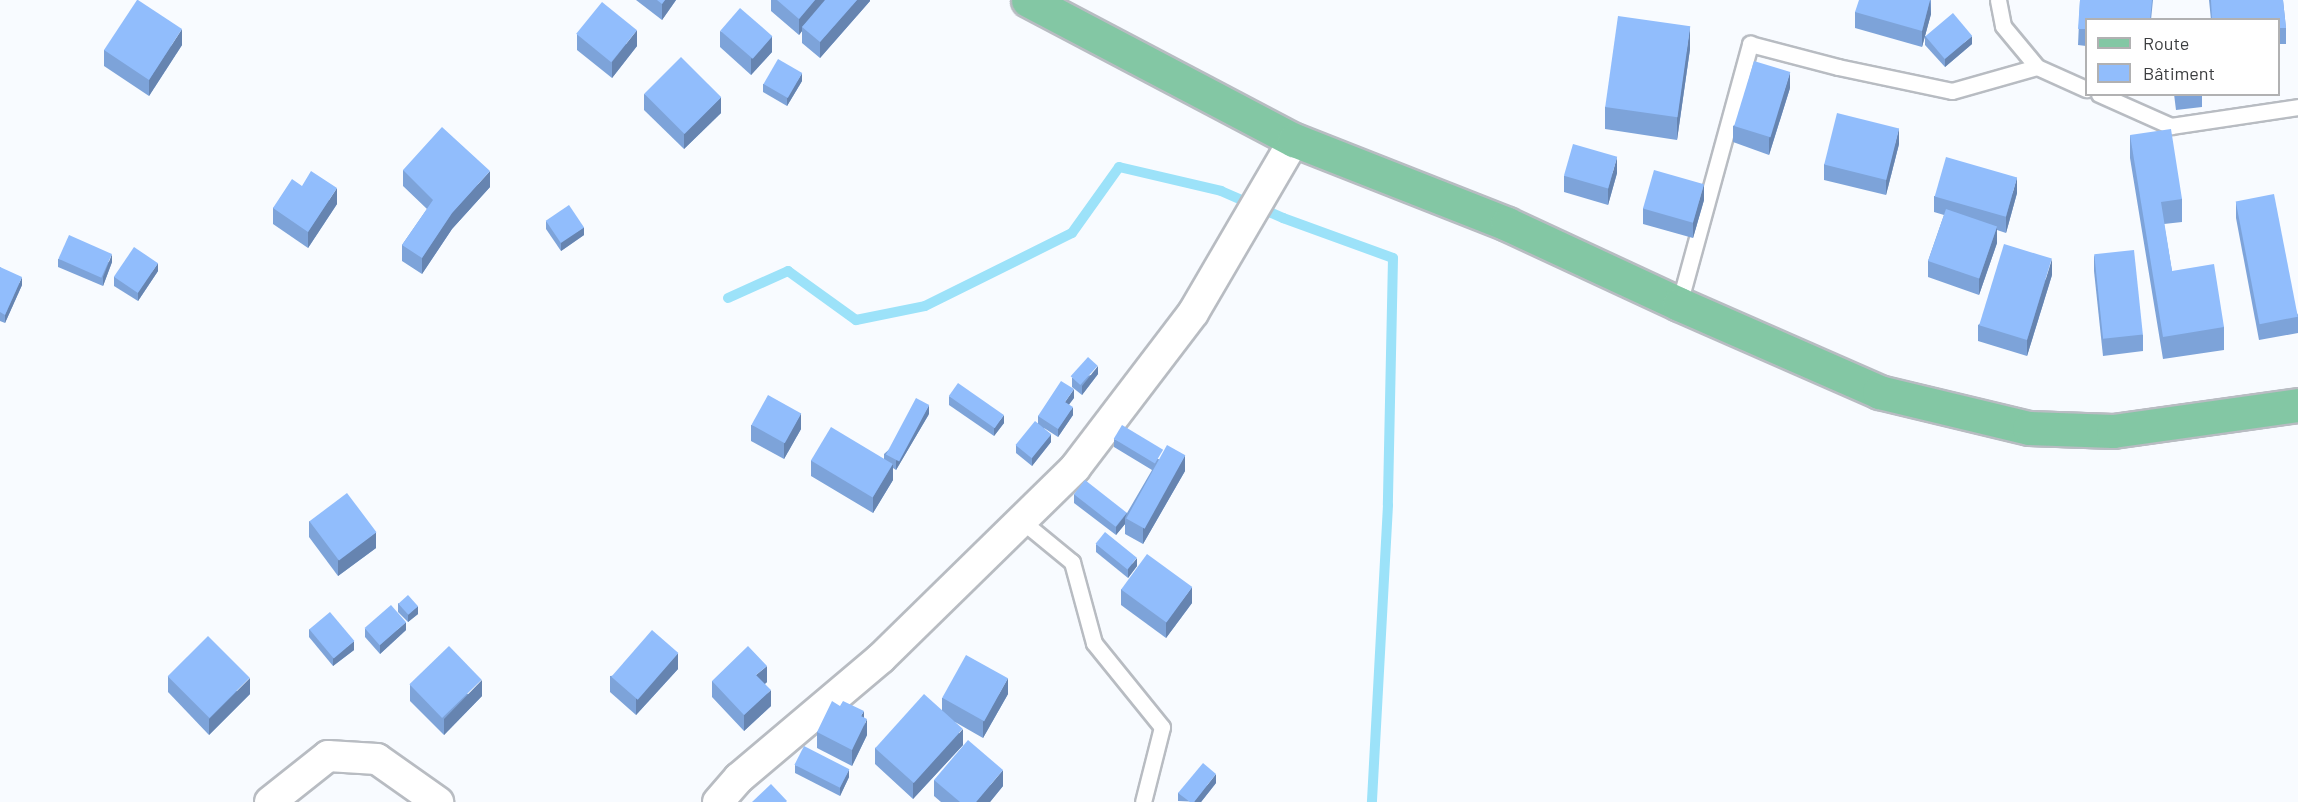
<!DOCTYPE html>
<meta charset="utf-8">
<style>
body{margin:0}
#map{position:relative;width:2298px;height:802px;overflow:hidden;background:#f8fbff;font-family:Barlow,sans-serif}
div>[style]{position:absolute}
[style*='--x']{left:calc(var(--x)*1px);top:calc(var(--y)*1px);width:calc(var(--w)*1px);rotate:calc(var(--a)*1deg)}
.stream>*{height:10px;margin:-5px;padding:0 5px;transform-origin:5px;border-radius:5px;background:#9ce2f9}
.roads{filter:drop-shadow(2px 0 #b8bcc2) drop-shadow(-2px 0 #b8bcc2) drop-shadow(0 2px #b8bcc2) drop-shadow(0 -2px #b8bcc2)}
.service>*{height:15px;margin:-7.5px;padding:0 7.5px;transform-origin:7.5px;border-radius:7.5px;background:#fff}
.minor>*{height:30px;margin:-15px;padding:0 15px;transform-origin:15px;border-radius:15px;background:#fff}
.primary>*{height:33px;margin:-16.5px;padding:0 16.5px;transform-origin:16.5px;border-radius:16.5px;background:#83c7a4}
.wall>*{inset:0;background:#7da3d9}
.shaded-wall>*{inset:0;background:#6684b0}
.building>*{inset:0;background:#91bdfc;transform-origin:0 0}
span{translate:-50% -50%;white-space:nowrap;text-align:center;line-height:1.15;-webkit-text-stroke:6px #fff;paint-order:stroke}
.legend{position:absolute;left:2085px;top:18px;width:195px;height:78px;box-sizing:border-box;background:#fff;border:2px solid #b1b1b2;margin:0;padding:8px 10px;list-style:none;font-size:18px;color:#3b3d3f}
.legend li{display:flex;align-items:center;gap:12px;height:30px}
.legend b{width:30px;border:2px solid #b1b1b2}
</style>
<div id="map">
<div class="stream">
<div style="--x:728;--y:298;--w:66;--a:-24.2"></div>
<div style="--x:788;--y:271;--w:84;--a:35.8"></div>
<div style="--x:856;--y:320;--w:70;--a:-11.5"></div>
<div style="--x:925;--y:306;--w:164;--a:-26.4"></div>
<div style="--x:1072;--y:233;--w:81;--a:-54.5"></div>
<div style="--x:1119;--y:167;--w:105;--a:13.2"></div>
<div style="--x:1221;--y:191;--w:68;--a:23.5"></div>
<div style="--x:1283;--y:218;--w:117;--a:20"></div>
<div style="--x:1393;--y:258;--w:247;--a:91.2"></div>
<div style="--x:1388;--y:505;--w:297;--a:93.1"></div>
</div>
<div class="roads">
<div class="service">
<div style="--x:1998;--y:0;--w:26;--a:79"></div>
<div style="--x:2003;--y:26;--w:53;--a:50.3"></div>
<div style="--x:2099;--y:94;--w:79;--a:24"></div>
<div style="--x:2171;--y:126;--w:128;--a:-8.5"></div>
<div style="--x:1679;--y:304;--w:270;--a:-74.7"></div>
<div style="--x:1750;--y:44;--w:91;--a:14.6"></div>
<div style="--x:1838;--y:67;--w:116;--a:11.9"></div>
<div style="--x:1952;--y:91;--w:88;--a:-15.8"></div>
<div style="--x:2037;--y:67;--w:54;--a:24.2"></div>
<div style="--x:1022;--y:521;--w:65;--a:39.4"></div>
<div style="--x:1072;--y:562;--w:84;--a:74.8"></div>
<div style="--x:1094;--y:643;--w:108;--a:51"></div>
<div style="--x:1162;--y:727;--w:77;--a:104.2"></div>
</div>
<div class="minor">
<div style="--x:270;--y:802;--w:74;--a:-38.4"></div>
<div style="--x:328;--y:756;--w:49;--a:3.5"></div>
<div style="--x:377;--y:759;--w:75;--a:35.2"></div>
<div style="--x:718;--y:802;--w:32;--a:-49"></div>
<div style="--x:739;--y:778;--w:186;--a:-40.2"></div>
<div style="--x:881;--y:658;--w:272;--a:-44.4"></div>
<div style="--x:1075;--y:468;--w:195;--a:-52.7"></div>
<div style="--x:1193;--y:313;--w:200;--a:-59.7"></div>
</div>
<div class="primary">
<div style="--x:1028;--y:0;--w:301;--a:27.8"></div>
<div style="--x:1294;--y:140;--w:229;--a:21.5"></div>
<div style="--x:1507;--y:224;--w:190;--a:24.9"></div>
<div style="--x:1679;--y:304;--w:219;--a:23.7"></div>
<div style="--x:1879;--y:392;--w:154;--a:13.5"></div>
<div style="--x:2029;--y:428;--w:84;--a:2"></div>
<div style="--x:2113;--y:431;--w:187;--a:-8"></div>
</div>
</div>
<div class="wall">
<div style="clip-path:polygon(636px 0,676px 0,662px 20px)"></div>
<div style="clip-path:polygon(771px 0,870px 0,870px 1px,820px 58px,802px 43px,802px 31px,799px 35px,771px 11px)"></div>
<div style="clip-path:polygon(1931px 0,1931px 14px,1922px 47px,1855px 28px,1855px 12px)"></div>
<div style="clip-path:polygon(2080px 0,2153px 0,2151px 20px,2086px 20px,2086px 46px,2078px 45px)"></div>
<div style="clip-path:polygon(2209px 0,2283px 0,2286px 28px,2286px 44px,2278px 44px,2278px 20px,2211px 20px)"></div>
<div style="clip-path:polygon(720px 31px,772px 52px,751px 75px,720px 47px)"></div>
<div style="clip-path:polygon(577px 34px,637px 46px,612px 78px,577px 50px)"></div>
<div style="clip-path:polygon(1925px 36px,1972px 44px,1945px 67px,1925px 45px)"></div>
<div style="clip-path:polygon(182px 45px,149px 96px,104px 66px,104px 50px)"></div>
<div style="clip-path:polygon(1690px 49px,1677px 140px,1605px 129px,1605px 107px)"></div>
<div style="clip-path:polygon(802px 81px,787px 106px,763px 92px,763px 84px)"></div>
<div style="clip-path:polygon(1790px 88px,1769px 155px,1733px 142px,1733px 126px)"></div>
<div style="clip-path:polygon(644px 94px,721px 113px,684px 149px,644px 110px)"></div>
<div style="clip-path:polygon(2174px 94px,2202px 94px,2202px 107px,2176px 110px)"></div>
<div style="clip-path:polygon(2130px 135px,2182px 199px,2182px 222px,2164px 224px,2172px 271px,2224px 327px,2224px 350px,2163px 359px,2130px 158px)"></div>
<div style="clip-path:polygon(1899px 144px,1886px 195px,1824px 180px,1824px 164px)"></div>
<div style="clip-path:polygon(403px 170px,490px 187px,452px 229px,422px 274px,402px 261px,402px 245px,427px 209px,403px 186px)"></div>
<div style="clip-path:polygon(1617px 173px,1608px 205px,1564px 192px,1564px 176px)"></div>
<div style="clip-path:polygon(302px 186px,337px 204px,308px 248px,273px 224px,273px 208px)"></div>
<div style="clip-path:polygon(2017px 193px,2006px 233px,1997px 230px,1997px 243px,1979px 295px,1928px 277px,1928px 261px,1944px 215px,1934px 212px,1934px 196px)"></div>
<div style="clip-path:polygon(1704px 200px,1693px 238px,1643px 224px,1643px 208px)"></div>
<div style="clip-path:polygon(2236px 202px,2298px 315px,2298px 333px,2259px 340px,2236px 218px)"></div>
<div style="clip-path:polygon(546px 221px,584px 235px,561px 251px,546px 229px)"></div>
<div style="clip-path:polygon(2094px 255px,2143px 335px,2143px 351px,2103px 356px,2094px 271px)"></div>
<div style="clip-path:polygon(58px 259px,112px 262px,103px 286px,58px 267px)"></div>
<div style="clip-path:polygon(0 267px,22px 285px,5px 323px,0 321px)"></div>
<div style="clip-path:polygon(158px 271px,138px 301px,114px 286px,114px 277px)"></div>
<div style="clip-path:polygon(2052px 275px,2027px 356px,1978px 341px,1978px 325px)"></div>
<div style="clip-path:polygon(1098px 374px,1082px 395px,1072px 387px,1072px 378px)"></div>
<div style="clip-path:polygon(949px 396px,1004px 423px,994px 436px,949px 405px)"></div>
<div style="clip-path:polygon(1074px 398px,1069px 404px,1073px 415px,1058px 437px,1044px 428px,1051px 442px,1032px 466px,1016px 453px,1016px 445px,1038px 423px,1038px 416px)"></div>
<div style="clip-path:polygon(929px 414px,896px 470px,893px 468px,893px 480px,873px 513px,811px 476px,811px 460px,884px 459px,884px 454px)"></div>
<div style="clip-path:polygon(751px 425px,801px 429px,784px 459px,751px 441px)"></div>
<div style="clip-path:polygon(1114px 439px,1185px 471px,1143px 544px,1125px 534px,1125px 524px,1116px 535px,1074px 503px,1074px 494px,1127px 513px,1152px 470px,1114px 447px)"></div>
<div style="clip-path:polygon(309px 521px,376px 548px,338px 576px,309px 537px)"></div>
<div style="clip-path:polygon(1096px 544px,1137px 566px,1128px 578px,1096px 552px)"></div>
<div style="clip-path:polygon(1121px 589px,1192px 603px,1166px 638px,1121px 605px)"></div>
<div style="clip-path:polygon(398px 603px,418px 614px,408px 622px,398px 612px)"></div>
<div style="clip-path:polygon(309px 629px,354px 650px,333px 666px,309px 637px)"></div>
<div style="clip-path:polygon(365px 629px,406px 630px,380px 654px,365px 637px)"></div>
<div style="clip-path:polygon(678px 669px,636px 715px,610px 692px,610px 676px)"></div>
<div style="clip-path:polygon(168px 676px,250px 694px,209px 735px,168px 692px)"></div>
<div style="clip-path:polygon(712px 681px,767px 682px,765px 684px,771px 706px,744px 731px,712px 697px)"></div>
<div style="clip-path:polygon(410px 685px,482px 696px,444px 735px,410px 701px)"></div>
<div style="clip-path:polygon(1008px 694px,983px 738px,955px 722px,963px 745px,913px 799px,875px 764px,875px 748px,942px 710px,942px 698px)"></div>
<div style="clip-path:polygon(864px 717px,867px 735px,852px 766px,817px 748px,817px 732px)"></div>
<div style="clip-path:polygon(795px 765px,849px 777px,840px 796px,795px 773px)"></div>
<div style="clip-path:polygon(934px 780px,1003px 786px,990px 802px,941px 802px,934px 796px)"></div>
<div style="clip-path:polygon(1216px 783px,1201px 802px,1178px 801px,1178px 793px)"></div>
</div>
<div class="shaded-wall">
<div style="clip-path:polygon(665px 0,676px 0,662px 20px,662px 4px)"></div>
<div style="clip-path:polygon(815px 0,829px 0,802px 27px,802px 31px,799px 35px,799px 19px)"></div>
<div style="clip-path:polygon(857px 0,870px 0,870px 1px,820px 58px,820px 42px)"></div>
<div style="clip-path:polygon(1930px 0,1931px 14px,1922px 47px,1922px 31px)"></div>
<div style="clip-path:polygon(1690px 26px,1690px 49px,1677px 140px,1677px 118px)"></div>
<div style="clip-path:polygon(182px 29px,182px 45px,149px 96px,149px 80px)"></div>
<div style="clip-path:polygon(637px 30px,637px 46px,612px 78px,612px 62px)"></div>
<div style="clip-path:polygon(772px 36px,772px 52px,751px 75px,751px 59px)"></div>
<div style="clip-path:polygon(1972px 36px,1972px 44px,1945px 67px,1945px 59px)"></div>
<div style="clip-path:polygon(1790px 72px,1790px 88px,1769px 155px,1769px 139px)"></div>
<div style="clip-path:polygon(802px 73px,802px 81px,787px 106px,787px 98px)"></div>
<div style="clip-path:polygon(721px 97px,721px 113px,684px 149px,684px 133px)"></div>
<div style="clip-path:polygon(1899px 128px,1899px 144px,1886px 195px,1886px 179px)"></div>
<div style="clip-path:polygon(1617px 157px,1617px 173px,1608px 205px,1608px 189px)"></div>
<div style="clip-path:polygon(490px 171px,490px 187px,452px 229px,422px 274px,422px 258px,452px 213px)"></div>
<div style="clip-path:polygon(2017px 177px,2017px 193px,2006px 233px,2006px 217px)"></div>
<div style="clip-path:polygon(1704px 184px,1704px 200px,1693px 238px,1693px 222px)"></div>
<div style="clip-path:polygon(337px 188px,337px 204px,308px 248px,308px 232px)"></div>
<div style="clip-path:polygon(584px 227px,584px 235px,561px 251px,561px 242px)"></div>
<div style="clip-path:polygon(1997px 227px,1997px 243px,1979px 295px,1979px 279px)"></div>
<div style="clip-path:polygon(112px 254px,112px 262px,103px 286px,103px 277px)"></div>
<div style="clip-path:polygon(2052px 259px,2052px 275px,2027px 356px,2027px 340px)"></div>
<div style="clip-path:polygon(158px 263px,158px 271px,138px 301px,138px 292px)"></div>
<div style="clip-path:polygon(22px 277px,22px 285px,5px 323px,5px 315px)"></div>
<div style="clip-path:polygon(1098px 366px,1098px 374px,1082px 395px,1082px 386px)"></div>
<div style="clip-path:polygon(1074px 389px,1074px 398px,1065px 410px,1065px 402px)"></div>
<div style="clip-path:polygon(929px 405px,929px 414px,896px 470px,896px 461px)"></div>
<div style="clip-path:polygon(1073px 407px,1073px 415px,1058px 437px,1058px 429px)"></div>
<div style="clip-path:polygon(801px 413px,801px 429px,784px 459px,784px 443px)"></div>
<div style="clip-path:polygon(1004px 415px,1004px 423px,994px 436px,994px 428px)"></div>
<div style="clip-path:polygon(1051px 434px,1051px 442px,1032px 466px,1032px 457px)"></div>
<div style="clip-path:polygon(1185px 455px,1185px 471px,1143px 544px,1143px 528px)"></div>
<div style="clip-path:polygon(893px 464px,893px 480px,873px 513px,873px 497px)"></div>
<div style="clip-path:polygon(1127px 513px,1125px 518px,1125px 524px,1116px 535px,1116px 527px)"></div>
<div style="clip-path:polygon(376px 532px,376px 548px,338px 576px,338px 560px)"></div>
<div style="clip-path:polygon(1137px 558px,1137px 566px,1128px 578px,1128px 569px)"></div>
<div style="clip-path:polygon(1192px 587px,1192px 603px,1166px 638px,1166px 622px)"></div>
<div style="clip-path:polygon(418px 606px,418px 614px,408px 622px,408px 614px)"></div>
<div style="clip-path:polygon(406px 622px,406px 630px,380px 654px,380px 645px)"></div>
<div style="clip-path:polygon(354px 641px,354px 650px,333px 666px,333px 658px)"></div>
<div style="clip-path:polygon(678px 653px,678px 669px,636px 715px,636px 699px)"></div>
<div style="clip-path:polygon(767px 666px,767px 682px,756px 691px,756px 675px)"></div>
<div style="clip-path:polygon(250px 678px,250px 694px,209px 735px,209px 719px)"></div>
<div style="clip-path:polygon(1008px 678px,1008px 694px,983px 738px,983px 722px)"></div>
<div style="clip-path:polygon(482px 680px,482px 696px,444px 735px,444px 719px)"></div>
<div style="clip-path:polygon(771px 690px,771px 706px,744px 731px,744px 715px)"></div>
<div style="clip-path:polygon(864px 711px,864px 726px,867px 719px,867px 735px,852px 766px,852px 750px,861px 716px)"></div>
<div style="clip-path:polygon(963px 729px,963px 745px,913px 799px,913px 783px)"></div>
<div style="clip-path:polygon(849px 769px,849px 777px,840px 796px,840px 787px)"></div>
<div style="clip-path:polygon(1003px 770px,1003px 786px,990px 802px,976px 802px)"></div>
<div style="clip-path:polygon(1216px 774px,1216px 783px,1201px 802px,1194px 802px)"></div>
</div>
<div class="building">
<div style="clip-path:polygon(137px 0,138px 0,182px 29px,149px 80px,104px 50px)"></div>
<div style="clip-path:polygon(657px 0,665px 0,662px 4px)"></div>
<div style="clip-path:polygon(777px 0,815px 0,799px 19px)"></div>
<div style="clip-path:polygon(825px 0,857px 0,820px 42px,802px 27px)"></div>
<div style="clip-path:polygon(1859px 0,1930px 0,1922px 31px,1855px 12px)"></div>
<div style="clip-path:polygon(2080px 0,2152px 0,2150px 20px,2086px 20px,2086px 29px,2078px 29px)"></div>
<div style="clip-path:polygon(2211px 0,2283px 0,2286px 28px,2278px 28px,2278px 20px,2212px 20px)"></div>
<div style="left:602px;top:2px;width:45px;height:41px;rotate:39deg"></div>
<div style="left:740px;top:8px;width:43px;height:30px;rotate:41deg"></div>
<div style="left:1953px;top:13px;width:30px;height:36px;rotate:50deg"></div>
<div style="left:1618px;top:16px;width:73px;height:92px;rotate:8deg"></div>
<div style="left:681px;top:57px;width:57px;height:52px;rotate:45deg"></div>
<div style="left:778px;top:59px;width:28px;height:29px;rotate:30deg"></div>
<div style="left:1754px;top:61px;width:38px;height:68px;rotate:17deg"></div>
<div style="left:1837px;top:113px;width:64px;height:53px;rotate:14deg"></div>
<div style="clip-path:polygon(442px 127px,490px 171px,452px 213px,422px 258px,402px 245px,433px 200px,403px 170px)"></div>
<div style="clip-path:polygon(2171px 129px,2182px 199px,2161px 202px,2172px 271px,2214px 264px,2224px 327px,2163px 337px,2130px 135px)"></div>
<div style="left:1573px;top:144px;width:46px;height:33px;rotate:16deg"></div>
<div style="left:1946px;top:157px;width:74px;height:41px;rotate:16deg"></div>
<div style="left:1654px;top:170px;width:52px;height:40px;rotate:16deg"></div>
<div style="clip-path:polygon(311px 171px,337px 188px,308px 232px,273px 208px,292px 179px,302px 186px)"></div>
<div style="left:2274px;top:194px;width:125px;height:39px;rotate:79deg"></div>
<div style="left:569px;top:205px;width:27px;height:28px;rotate:56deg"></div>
<div style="left:1946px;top:209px;width:54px;height:55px;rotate:19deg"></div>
<div style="left:69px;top:235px;width:47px;height:26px;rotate:24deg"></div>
<div style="left:2004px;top:244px;width:50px;height:85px;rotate:17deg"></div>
<div style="left:134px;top:247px;width:29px;height:36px;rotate:34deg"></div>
<div style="left:2134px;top:250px;width:85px;height:40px;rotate:84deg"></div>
<div style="clip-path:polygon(0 267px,22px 277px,5px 315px,0 312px)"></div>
<div style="left:1088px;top:357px;width:13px;height:26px;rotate:42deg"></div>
<div style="clip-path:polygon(1061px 381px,1074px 389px,1065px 402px,1073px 407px,1058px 429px,1038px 416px)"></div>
<div style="left:958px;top:383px;width:56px;height:16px;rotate:35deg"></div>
<div style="left:768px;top:395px;width:38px;height:34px;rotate:29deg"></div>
<div style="left:916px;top:398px;width:15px;height:64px;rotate:28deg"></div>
<div style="left:1035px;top:421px;width:21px;height:31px;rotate:39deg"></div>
<div style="left:1122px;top:425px;width:48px;height:16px;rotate:31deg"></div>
<div style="left:831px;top:427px;width:72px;height:39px;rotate:31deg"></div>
<div style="left:1167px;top:445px;width:21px;height:84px;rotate:29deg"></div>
<div style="left:1085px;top:480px;width:53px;height:18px;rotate:38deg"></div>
<div style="left:347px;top:493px;width:49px;height:47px;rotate:53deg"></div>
<div style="left:1105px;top:532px;width:41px;height:15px;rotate:39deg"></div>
<div style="left:1147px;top:554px;width:56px;height:44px;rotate:36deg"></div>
<div style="left:408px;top:595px;width:15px;height:13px;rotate:48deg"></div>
<div style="left:391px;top:605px;width:23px;height:35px;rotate:49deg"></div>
<div style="left:330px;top:612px;width:38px;height:27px;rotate:50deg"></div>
<div style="left:652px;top:630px;width:35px;height:62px;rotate:41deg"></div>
<div style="left:208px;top:636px;width:59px;height:57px;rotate:45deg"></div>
<div style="left:449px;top:646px;width:47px;height:55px;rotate:46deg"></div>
<div style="clip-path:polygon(748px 646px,767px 666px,756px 675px,771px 690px,744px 715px,712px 681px)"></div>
<div style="left:966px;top:655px;width:48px;height:49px;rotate:29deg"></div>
<div style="left:924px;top:694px;width:52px;height:73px;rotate:42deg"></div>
<div style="clip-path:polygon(832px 701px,840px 706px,843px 701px,864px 711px,861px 716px,867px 719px,852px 750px,817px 732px)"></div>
<div style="clip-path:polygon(968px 740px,1003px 770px,976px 802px,960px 802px,934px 780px)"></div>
<div style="left:804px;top:746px;width:51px;height:21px;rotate:27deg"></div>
<div style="clip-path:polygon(1203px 763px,1216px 774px,1194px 802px,1190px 802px,1178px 793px)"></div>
<div style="clip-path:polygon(771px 784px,787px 801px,786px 802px,752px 802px)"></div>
</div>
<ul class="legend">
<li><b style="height:8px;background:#83c7a4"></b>Route</li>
<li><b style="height:16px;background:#91bdfc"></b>Bâtiment</li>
</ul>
</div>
